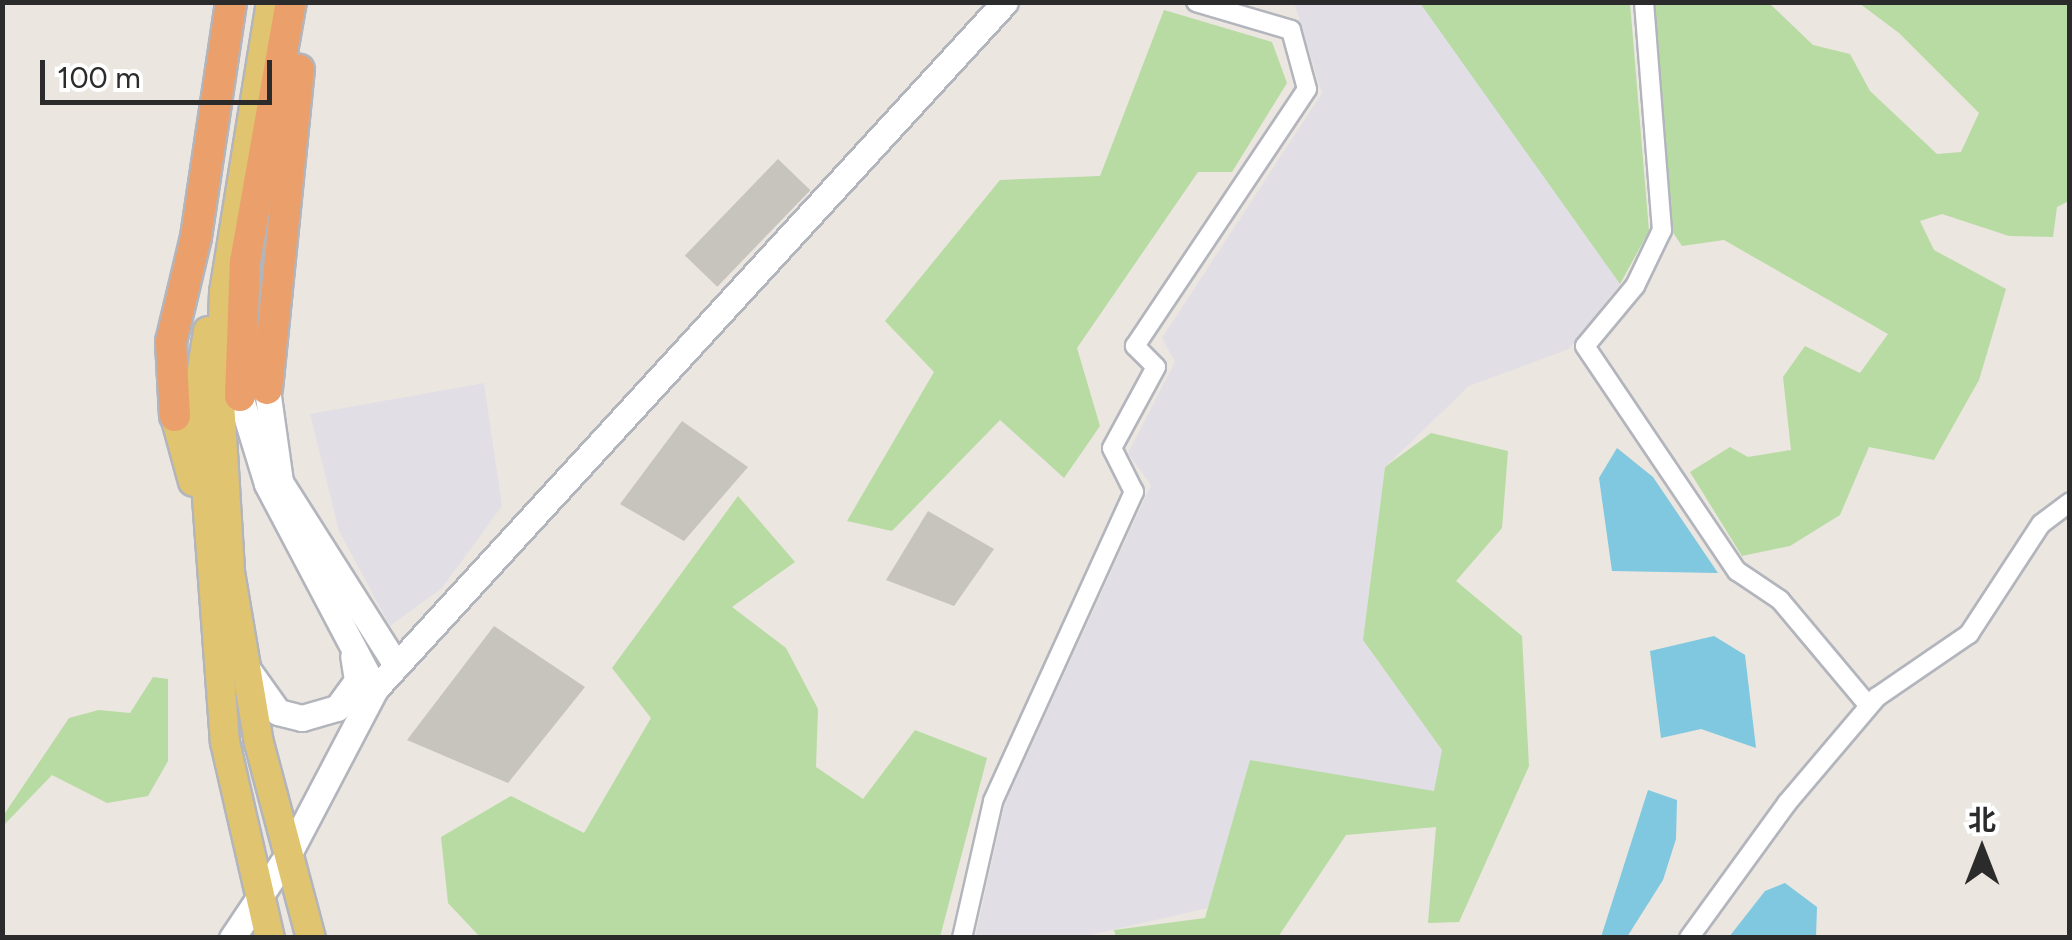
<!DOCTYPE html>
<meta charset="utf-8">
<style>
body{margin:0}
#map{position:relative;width:2072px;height:940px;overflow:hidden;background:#ebe6df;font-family:Figtree,"Noto Sans SC",sans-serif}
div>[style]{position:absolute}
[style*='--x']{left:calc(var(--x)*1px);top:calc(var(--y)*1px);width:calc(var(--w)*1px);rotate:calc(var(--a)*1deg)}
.industrial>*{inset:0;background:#e1dfe5}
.green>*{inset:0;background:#b7dba3}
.water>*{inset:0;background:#7fc8e0}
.building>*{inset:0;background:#c7c4be;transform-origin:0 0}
.roads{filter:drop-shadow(2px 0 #b3b5bd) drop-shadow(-2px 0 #b3b5bd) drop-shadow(0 2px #b3b5bd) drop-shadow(0 -2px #b3b5bd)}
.street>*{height:18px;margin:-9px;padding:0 9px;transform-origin:9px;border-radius:9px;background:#fff}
.secondary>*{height:25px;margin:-12.5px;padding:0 12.5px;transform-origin:12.5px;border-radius:12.5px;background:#fff}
.primary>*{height:28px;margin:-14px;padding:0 14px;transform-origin:14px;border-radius:14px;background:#e0c470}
.highway>*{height:30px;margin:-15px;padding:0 15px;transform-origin:15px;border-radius:15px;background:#eba06b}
span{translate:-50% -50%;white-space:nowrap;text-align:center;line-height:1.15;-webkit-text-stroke:8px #fff;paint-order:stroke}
.frame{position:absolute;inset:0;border:5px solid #2b2b2b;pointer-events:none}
.north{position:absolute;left:1932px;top:800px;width:100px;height:100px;-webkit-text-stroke:8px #fff;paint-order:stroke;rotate:0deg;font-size:28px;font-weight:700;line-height:40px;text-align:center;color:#2b2b2b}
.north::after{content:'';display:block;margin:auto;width:35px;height:45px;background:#2b2b2b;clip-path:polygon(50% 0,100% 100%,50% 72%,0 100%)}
.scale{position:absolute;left:40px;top:60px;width:232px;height:45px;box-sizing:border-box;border:5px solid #2b2b2b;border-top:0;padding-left:12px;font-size:30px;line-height:35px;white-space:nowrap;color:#2b2b2b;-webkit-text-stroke:8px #fff;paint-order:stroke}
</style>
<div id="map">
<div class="industrial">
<div style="clip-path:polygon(1294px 2px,1425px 3px,1620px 284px,1569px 349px,1469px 386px,1385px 467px,1363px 640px,1443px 750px,1434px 792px,1251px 760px,1208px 908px,1081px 937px,975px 938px,1005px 803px,1151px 485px,1128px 453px,1175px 362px,1162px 338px,1322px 93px)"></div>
<div style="clip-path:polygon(484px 383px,502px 506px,442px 588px,390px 626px,339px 531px,310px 414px)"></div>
</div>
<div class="green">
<div style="clip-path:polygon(1768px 2px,1813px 45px,1850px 54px,1870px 91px,1937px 154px,1961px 152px,1979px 113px,1899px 33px,1859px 3px,2069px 3px,2069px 201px,2057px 207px,2053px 237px,2009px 236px,1942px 214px,1920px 221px,1934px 250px,2006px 289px,1979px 380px,1934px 460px,1869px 447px,1840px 515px,1790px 546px,1742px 556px,1690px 472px,1730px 447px,1748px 457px,1791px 450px,1783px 377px,1805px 346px,1860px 373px,1888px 334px,1724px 240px,1682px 246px,1670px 228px,1654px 3px)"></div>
<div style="clip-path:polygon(1420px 3px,1630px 3px,1649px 231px,1620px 284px)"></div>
<div style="clip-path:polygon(1164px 10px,1272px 42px,1287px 83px,1232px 172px,1198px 172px,1077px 348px,1100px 426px,1064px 478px,1000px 420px,892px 531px,847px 521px,934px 372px,885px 321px,1000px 180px,1100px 176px)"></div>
<div style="clip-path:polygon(1431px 433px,1508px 451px,1502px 528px,1456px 581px,1522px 636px,1529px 766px,1459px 922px,1428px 923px,1436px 827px,1346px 835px,1278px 937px,1116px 937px,1114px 930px,1205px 918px,1250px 760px,1434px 791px,1442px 750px,1363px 640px,1385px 467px)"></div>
<div style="clip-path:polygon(738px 496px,795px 562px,732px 607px,786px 648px,818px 709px,816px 767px,863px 799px,915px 730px,987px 758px,940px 937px,480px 937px,448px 903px,441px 837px,511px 796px,584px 833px,651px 718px,612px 668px)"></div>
<div style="clip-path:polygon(153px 677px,168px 679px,168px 761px,148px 796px,107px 803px,52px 775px,3px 826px,3px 816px,69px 718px,99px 710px,130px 713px)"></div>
</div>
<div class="water">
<div style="clip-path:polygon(1617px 448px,1653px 477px,1718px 573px,1612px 571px,1599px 478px)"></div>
<div style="clip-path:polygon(1714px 636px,1745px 655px,1756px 748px,1701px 729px,1661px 738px,1650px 651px)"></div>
<div style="clip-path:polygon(1648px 790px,1677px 800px,1676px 839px,1663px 880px,1627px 937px,1601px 937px)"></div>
<div style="clip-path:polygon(1785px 883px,1817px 907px,1816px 937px,1729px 937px,1765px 891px)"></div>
</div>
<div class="building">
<div style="left:778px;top:159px;width:45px;height:134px;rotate:44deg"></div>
<div style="clip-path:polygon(682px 421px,748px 467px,684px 541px,620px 504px)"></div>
<div style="clip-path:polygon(928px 511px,994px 549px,954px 606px,886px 580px)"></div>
<div style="clip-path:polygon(494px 626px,585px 687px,508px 783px,407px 740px)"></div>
</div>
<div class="roads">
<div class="street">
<div style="--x:1644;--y:2;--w:229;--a:85.5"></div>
<div style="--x:1662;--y:230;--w:62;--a:115.7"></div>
<div style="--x:1635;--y:286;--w:78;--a:129.8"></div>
<div style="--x:1585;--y:346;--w:272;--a:56"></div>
<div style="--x:1737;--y:571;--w:52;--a:34"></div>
<div style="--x:1780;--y:600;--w:138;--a:50"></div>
<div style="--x:962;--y:938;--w:140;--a:-77.2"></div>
<div style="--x:993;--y:801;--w:340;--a:-65.5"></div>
<div style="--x:1134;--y:492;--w:49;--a:-116.6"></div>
<div style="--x:1112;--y:448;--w:92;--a:-61.5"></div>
<div style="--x:1156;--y:367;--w:30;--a:-135"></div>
<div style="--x:1135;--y:346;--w:309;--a:-56.2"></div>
<div style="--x:1307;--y:89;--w:61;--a:-105.2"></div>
<div style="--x:1291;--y:30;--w:99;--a:-163.6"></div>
<div style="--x:1689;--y:938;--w:167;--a:-54"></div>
<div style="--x:1787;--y:803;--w:139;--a:-49.7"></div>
<div style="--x:1877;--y:697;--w:112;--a:-34.4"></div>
<div style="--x:1969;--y:634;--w:131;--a:-56.8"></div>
<div style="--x:2041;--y:524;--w:36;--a:-37"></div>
</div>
<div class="secondary">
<div style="--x:267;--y:389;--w:94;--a:82"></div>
<div style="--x:280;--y:482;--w:217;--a:57.6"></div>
<div style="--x:240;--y:396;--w:92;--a:72.9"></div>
<div style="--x:267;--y:484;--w:232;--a:62.2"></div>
<div style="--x:246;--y:667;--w:55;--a:54.6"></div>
<div style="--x:278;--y:712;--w:25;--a:14"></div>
<div style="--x:302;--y:718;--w:36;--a:-16"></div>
<div style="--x:337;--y:708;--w:34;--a:-54"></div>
<div style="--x:357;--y:680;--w:24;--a:-99"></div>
<div style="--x:232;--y:938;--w:102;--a:-56.2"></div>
<div style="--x:289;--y:853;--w:185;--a:-62.3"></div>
<div style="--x:375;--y:689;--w:932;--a:-47.48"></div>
</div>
<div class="primary">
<div style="--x:271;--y:2;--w:294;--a:99.2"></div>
<div style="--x:224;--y:292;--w:110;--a:92.1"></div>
<div style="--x:220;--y:402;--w:170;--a:86.6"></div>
<div style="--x:230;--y:572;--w:173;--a:80.4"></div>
<div style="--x:259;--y:743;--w:202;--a:75.1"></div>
<div style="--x:208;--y:331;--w:59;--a:98.8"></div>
<div style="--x:199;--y:389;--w:354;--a:85.8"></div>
<div style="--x:225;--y:742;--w:201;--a:77.1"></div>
<div style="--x:175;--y:416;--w:68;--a:74.7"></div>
</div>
<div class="highway">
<div style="--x:267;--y:389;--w:321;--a:-84.3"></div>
<div style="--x:240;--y:396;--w:134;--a:-87.9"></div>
<div style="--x:245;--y:262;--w:264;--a:-80"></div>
<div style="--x:175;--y:416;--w:74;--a:-93.1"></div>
<div style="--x:171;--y:342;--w:108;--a:-76.6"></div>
<div style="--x:196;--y:237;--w:238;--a:-81.5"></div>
</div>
</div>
<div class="frame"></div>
<div class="north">北</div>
<div class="scale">100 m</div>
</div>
